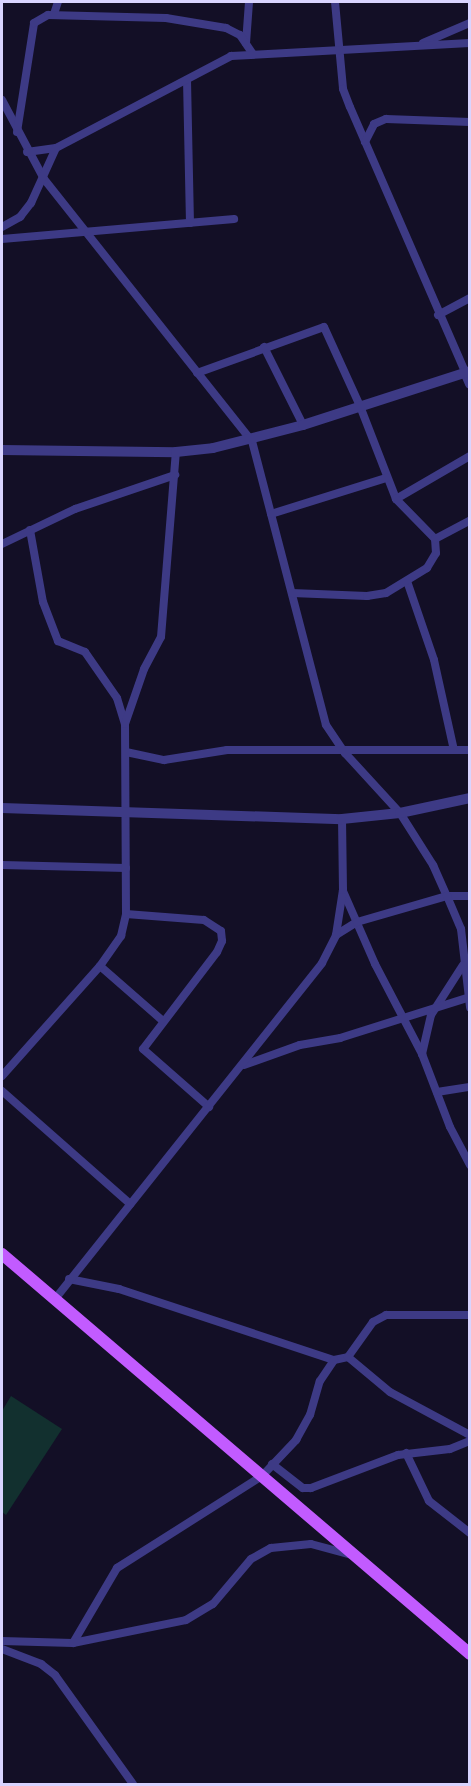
<!DOCTYPE html>
<style>
body{margin:0}
#map{position:relative;width:471px;height:1786px;overflow:hidden;background:#130f26;font-family:Rubik,sans-serif}
div>[style]{position:absolute}
[style*='--x']{left:calc(var(--x)*1px);top:calc(var(--y)*1px);width:calc(var(--w)*1px);rotate:calc(var(--a)*1deg)}
.green>*{inset:0;background:#12302f}
.minor>*{height:8px;margin:-4px;padding:0 4px;transform-origin:4px;border-radius:4px;background:#3d3a85}
.tertiary>*{height:10px;margin:-5px;padding:0 5px;transform-origin:5px;border-radius:5px;background:#3d3a85}
.primary>*{height:12px;margin:-6px;padding:0 6px;transform-origin:6px;border-radius:6px;background:#c25bff}
span{translate:-50% -50%;white-space:nowrap;text-align:center;line-height:1.15;-webkit-text-stroke:4.5px #130f26;paint-order:stroke}
.frame{position:absolute;inset:0;border:3px solid #d9d4ff;pointer-events:none}
</style>
<div id="map">
<div class="green">
<div style="clip-path:polygon(11px 1396px,62px 1429px,6px 1515px,2px 1512px,2px 1411px)"></div>
</div>
<div class="minor">
<div style="--x:335;--y:2;--w:87;--a:84.7"></div>
<div style="--x:343;--y:89;--w:19;--a:69"></div>
<div style="--x:350;--y:107;--w:289;--a:66.5"></div>
<div style="--x:54;--y:14;--w:13;--a:-72"></div>
<div style="--x:246;--y:43;--w:41;--a:-85.8"></div>
<div style="--x:423;--y:43;--w:51;--a:-23.1"></div>
<div style="--x:187;--y:80;--w:143;--a:88.8"></div>
<div style="--x:2;--y:100;--w:89;--a:62"></div>
<div style="--x:44;--y:179;--w:335;--a:51.6"></div>
<div style="--x:252;--y:441;--w:293;--a:75.4"></div>
<div style="--x:326;--y:725;--w:34;--a:56"></div>
<div style="--x:345;--y:753;--w:81;--a:47.5"></div>
<div style="--x:400;--y:813;--w:62;--a:57.6"></div>
<div style="--x:433;--y:865;--w:34;--a:66"></div>
<div style="--x:447;--y:896;--w:23;--a:0"></div>
<div style="--x:17;--y:132;--w:110;--a:-81.1"></div>
<div style="--x:34;--y:23;--w:16;--a:-30"></div>
<div style="--x:48;--y:15;--w:118;--a:1.5"></div>
<div style="--x:166;--y:18;--w:61;--a:9.5"></div>
<div style="--x:226;--y:28;--w:16;--a:27"></div>
<div style="--x:240;--y:35;--w:23;--a:56"></div>
<div style="--x:365;--y:142;--w:20;--a:-63"></div>
<div style="--x:374;--y:124;--w:13;--a:-23"></div>
<div style="--x:386;--y:119;--w:84;--a:2"></div>
<div style="--x:27;--y:152;--w:29;--a:-8"></div>
<div style="--x:56;--y:148;--w:198;--a:-27.7"></div>
<div style="--x:231;--y:56;--w:239;--a:-3.1"></div>
<div style="--x:2;--y:227;--w:21;--a:-29"></div>
<div style="--x:20;--y:217;--w:18;--a:-52"></div>
<div style="--x:31;--y:203;--w:60;--a:-65.6"></div>
<div style="--x:2;--y:239;--w:233;--a:-4.9"></div>
<div style="--x:438;--y:315;--w:36;--a:-28"></div>
<div style="--x:264;--y:347;--w:87;--a:63.4"></div>
<div style="--x:197;--y:373;--w:135;--a:-19.9"></div>
<div style="--x:324;--y:327;--w:87;--a:65.5"></div>
<div style="--x:360;--y:406;--w:100;--a:68.8"></div>
<div style="--x:396;--y:499;--w:86;--a:-30.2"></div>
<div style="--x:396;--y:499;--w:56;--a:45.7"></div>
<div style="--x:271;--y:514;--w:121;--a:-17.4"></div>
<div style="--x:30;--y:530;--w:73;--a:79.8"></div>
<div style="--x:43;--y:602;--w:42;--a:69"></div>
<div style="--x:58;--y:641;--w:29;--a:22"></div>
<div style="--x:85;--y:652;--w:56;--a:55.2"></div>
<div style="--x:117;--y:698;--w:27;--a:73"></div>
<div style="--x:2;--y:544;--w:81;--a:-25.6"></div>
<div style="--x:75;--y:509;--w:106;--a:-18.8"></div>
<div style="--x:407;--y:581;--w:83;--a:71.1"></div>
<div style="--x:434;--y:660;--w:92;--a:77.5"></div>
<div style="--x:292;--y:593;--w:75;--a:2.3"></div>
<div style="--x:367;--y:596;--w:19;--a:-9"></div>
<div style="--x:386;--y:593;--w:48;--a:-31.4"></div>
<div style="--x:427;--y:568;--w:17;--a:-59"></div>
<div style="--x:436;--y:553;--w:14;--a:-94"></div>
<div style="--x:435;--y:539;--w:40;--a:-28"></div>
<div style="--x:126;--y:752;--w:39;--a:12"></div>
<div style="--x:164;--y:760;--w:64;--a:-9"></div>
<div style="--x:227;--y:750;--w:243;--a:0"></div>
<div style="--x:2;--y:865;--w:124;--a:1.4"></div>
<div style="--x:343;--y:891;--w:80;--a:66.3"></div>
<div style="--x:375;--y:964;--w:102;--a:62.4"></div>
<div style="--x:422;--y:1054;--w:78;--a:69"></div>
<div style="--x:450;--y:1127;--w:43;--a:62.2"></div>
<div style="--x:126;--y:914;--w:78;--a:4.4"></div>
<div style="--x:204;--y:920;--w:20;--a:33"></div>
<div style="--x:221;--y:931;--w:10;--a:84"></div>
<div style="--x:222;--y:941;--w:12;--a:114"></div>
<div style="--x:217;--y:952;--w:122;--a:127.3"></div>
<div style="--x:143;--y:1049;--w:88;--a:41.3"></div>
<div style="--x:336;--y:935;--w:25;--a:-32"></div>
<div style="--x:357;--y:922;--w:94;--a:-16.1"></div>
<div style="--x:447;--y:896;--w:36;--a:67"></div>
<div style="--x:461;--y:929;--w:79;--a:83.4"></div>
<div style="--x:100;--y:966;--w:82;--a:41.1"></div>
<div style="--x:422;--y:1054;--w:40;--a:-77"></div>
<div style="--x:431;--y:1015;--w:59;--a:-57.4"></div>
<div style="--x:244;--y:1065;--w:59;--a:-19.7"></div>
<div style="--x:300;--y:1045;--w:41;--a:-9.9"></div>
<div style="--x:340;--y:1038;--w:136;--a:-17.5"></div>
<div style="--x:2;--y:1076;--w:147;--a:-48.3"></div>
<div style="--x:100;--y:966;--w:37;--a:-55"></div>
<div style="--x:121;--y:936;--w:23;--a:-77"></div>
<div style="--x:126;--y:914;--w:190;--a:-90.3"></div>
<div style="--x:125;--y:724;--w:58;--a:-70.9"></div>
<div style="--x:144;--y:669;--w:36;--a:-62"></div>
<div style="--x:161;--y:637;--w:186;--a:-85.4"></div>
<div style="--x:2;--y:1091;--w:171;--a:41.4"></div>
<div style="--x:437;--y:1092;--w:33;--a:-9"></div>
<div style="--x:69;--y:1279;--w:51;--a:11.3"></div>
<div style="--x:119;--y:1289;--w:226;--a:18.3"></div>
<div style="--x:334;--y:1360;--w:14;--a:-12"></div>
<div style="--x:348;--y:1357;--w:43;--a:-54.5"></div>
<div style="--x:373;--y:1322;--w:15;--a:-28"></div>
<div style="--x:386;--y:1315;--w:84;--a:0"></div>
<div style="--x:55;--y:1299;--w:429;--a:-51.5"></div>
<div style="--x:322;--y:963;--w:31;--a:-63"></div>
<div style="--x:336;--y:935;--w:46;--a:-81.2"></div>
<div style="--x:343;--y:890;--w:71;--a:-90.8"></div>
<div style="--x:348;--y:1357;--w:55;--a:39.8"></div>
<div style="--x:390;--y:1392;--w:91;--a:28.3"></div>
<div style="--x:406;--y:1453;--w:53;--a:64.4"></div>
<div style="--x:429;--y:1501;--w:52;--a:38"></div>
<div style="--x:272;--y:1464;--w:39;--a:38"></div>
<div style="--x:303;--y:1488;--w:8;--a:0"></div>
<div style="--x:311;--y:1488;--w:93;--a:-20.8"></div>
<div style="--x:398;--y:1455;--w:52;--a:-6.6"></div>
<div style="--x:450;--y:1449;--w:22;--a:-22"></div>
<div style="--x:2;--y:1641;--w:71;--a:1.6"></div>
<div style="--x:73;--y:1643;--w:87;--a:-59.6"></div>
<div style="--x:117;--y:1568;--w:172;--a:-32.4"></div>
<div style="--x:262;--y:1476;--w:50;--a:-46.6"></div>
<div style="--x:296;--y:1440;--w:29;--a:-61"></div>
<div style="--x:310;--y:1415;--w:35;--a:-74"></div>
<div style="--x:320;--y:1381;--w:25;--a:-56"></div>
<div style="--x:73;--y:1643;--w:115;--a:-11.5"></div>
<div style="--x:186;--y:1620;--w:31;--a:-31"></div>
<div style="--x:213;--y:1604;--w:59;--a:-49.8"></div>
<div style="--x:251;--y:1559;--w:23;--a:-29"></div>
<div style="--x:271;--y:1548;--w:40;--a:-5.7"></div>
<div style="--x:311;--y:1544;--w:42;--a:15"></div>
<div style="--x:2;--y:1649;--w:42;--a:21"></div>
<div style="--x:41;--y:1664;--w:18;--a:38"></div>
<div style="--x:55;--y:1675;--w:134;--a:54.4"></div>
</div>
<div class="tertiary">
<div style="--x:465;--y:372;--w:13;--a:67"></div>
<div style="--x:2;--y:450;--w:174;--a:0.7"></div>
<div style="--x:176;--y:452;--w:37;--a:-6"></div>
<div style="--x:213;--y:448;--w:93;--a:-14.3"></div>
<div style="--x:303;--y:425;--w:176;--a:-17.9"></div>
<div style="--x:2;--y:808;--w:340;--a:1.9"></div>
<div style="--x:342;--y:819;--w:58;--a:-5.9"></div>
<div style="--x:400;--y:813;--w:72;--a:-12.1"></div>
</div>
<div class="primary">
<div style="--x:2;--y:1254;--w:616;--a:40.52"></div>
</div>
<div class="frame"></div>
</div>
